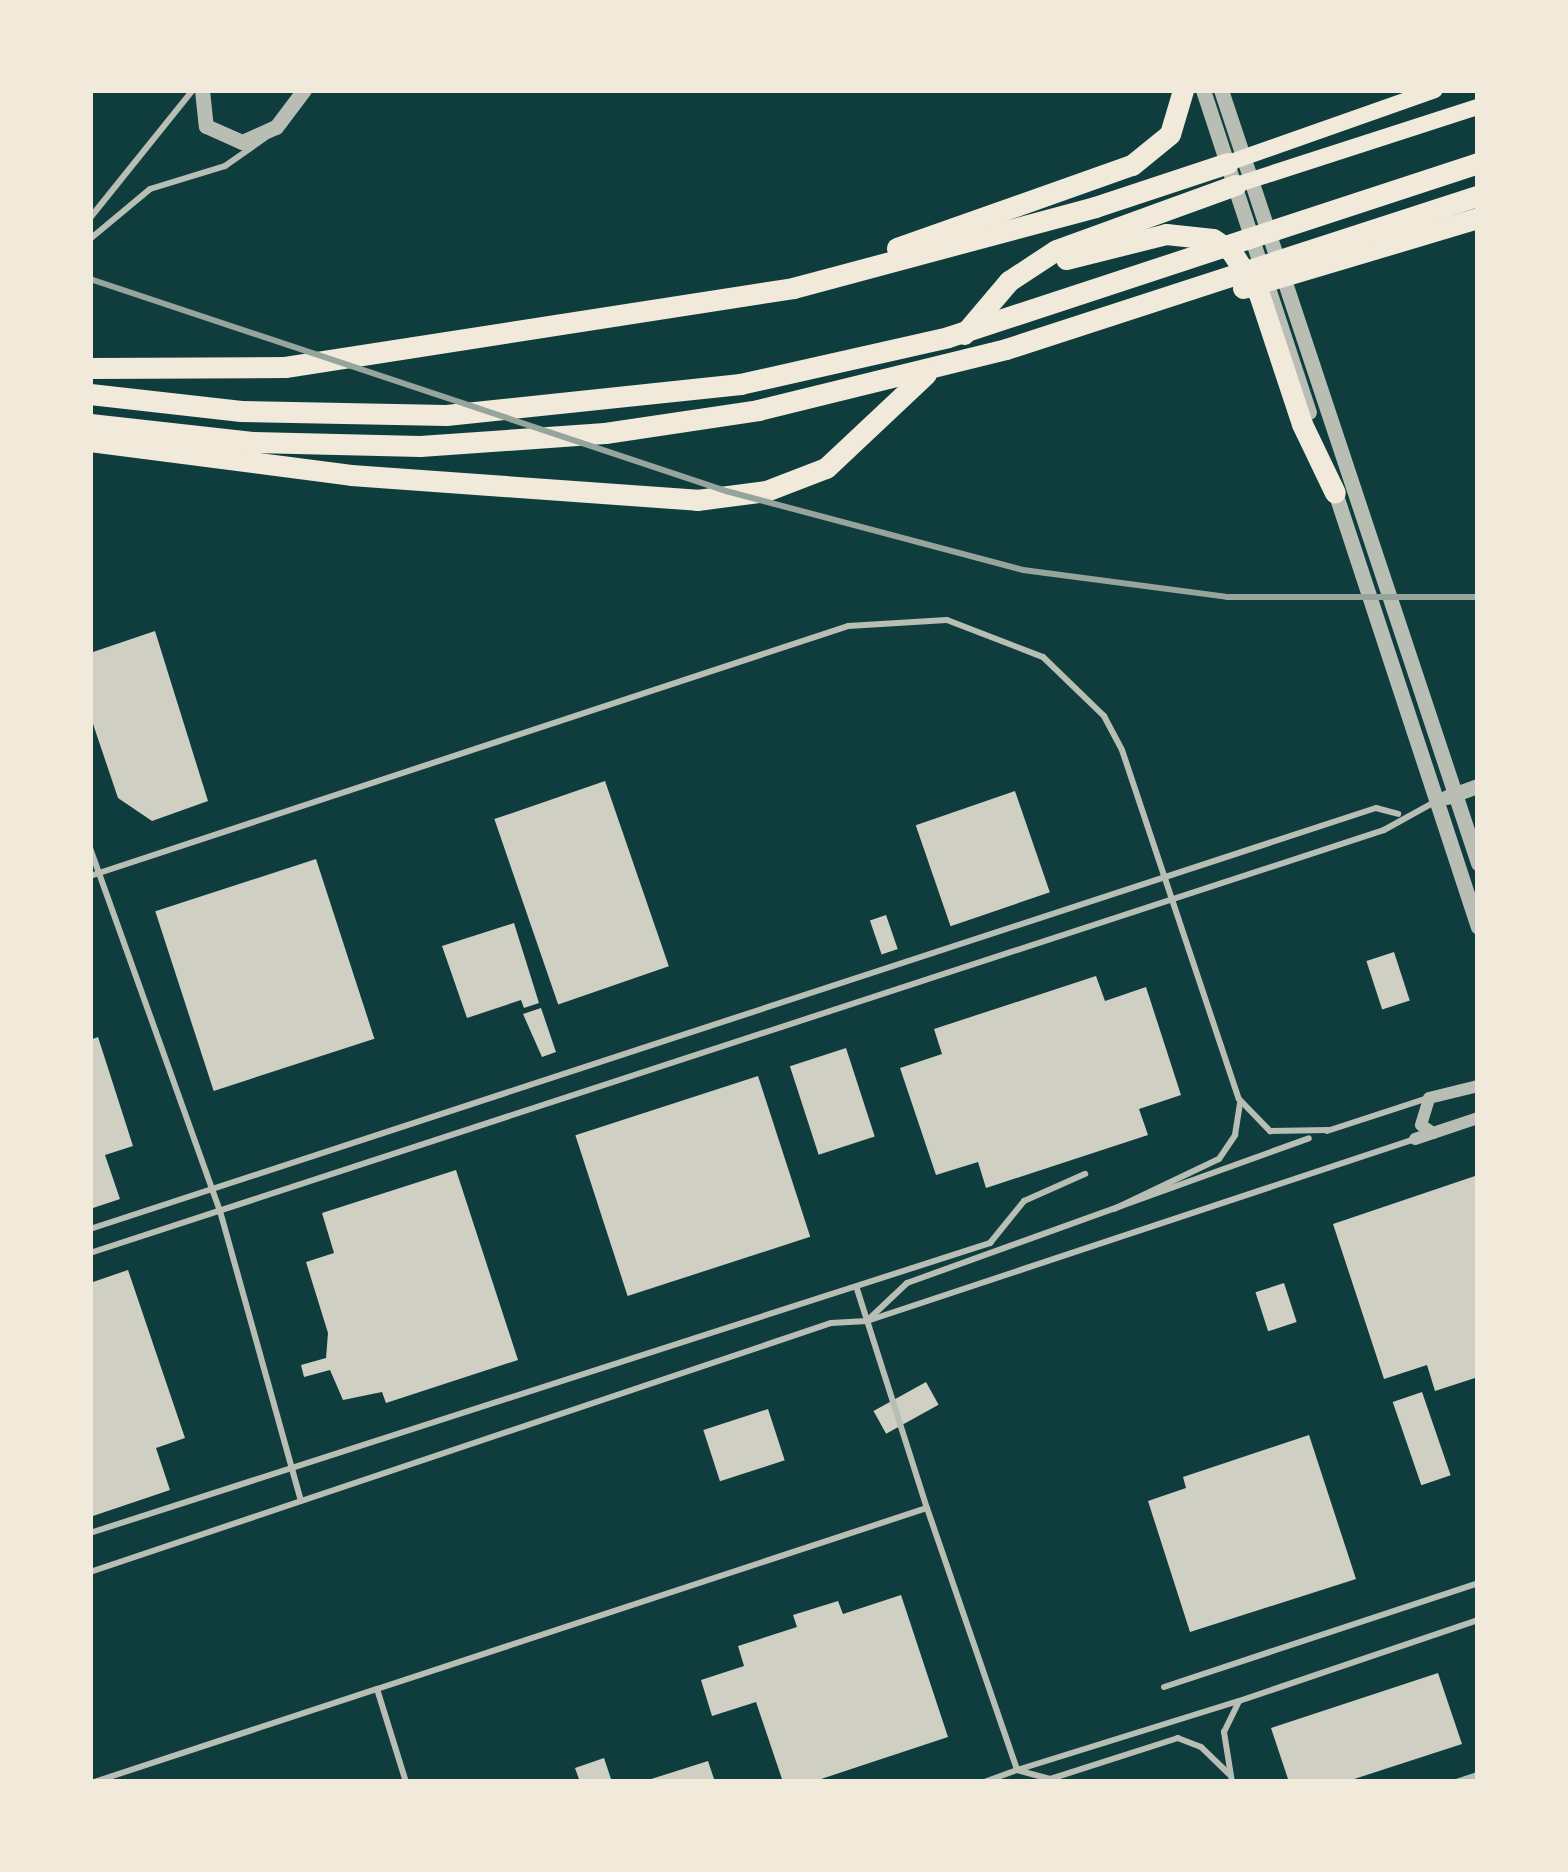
<!DOCTYPE html>
<style>
body{margin:0}
#map{position:relative;width:1568px;height:1872px;overflow:hidden;background:#0f3d3e;font-family:"DejaVu Sans",sans-serif}
div>[style]{position:absolute}
[style*='--x']{left:calc(var(--x)*1px);top:calc(var(--y)*1px);width:calc(var(--w)*1px);rotate:calc(var(--a)*1deg)}
.building>*{inset:0;background:#cfcfc3;transform-origin:0 0}
.service>*{height:6px;margin:-3px;padding:0 3px;transform-origin:3px;border-radius:3px;background:#b8beb3}
.minor>*{height:12px;margin:-6px;padding:0 6px;transform-origin:6px;border-radius:6px;background:#b8beb3}
.tertiary>*{height:15px;margin:-7.5px;padding:0 7.5px;transform-origin:7.5px;border-radius:7.5px;background:#b8beb3}
.secondary>*{height:16px;margin:-8px;padding:0 8px;transform-origin:8px;border-radius:8px;background:#f1e9da}
.motorway>*{height:21px;margin:-10.5px;padding:0 10.5px;transform-origin:10.5px;border-radius:10.5px;background:#f1e9da}
.rail>*{height:6px;margin:-3px;padding:0 3px;transform-origin:3px;border-radius:3px;background:#97a49c}
span{translate:-50% -50%;white-space:nowrap;text-align:center;line-height:1.15;-webkit-text-stroke:12px #f1e9da;paint-order:stroke}
.frame{position:absolute;inset:0;border:93px solid #f1e9da;pointer-events:none}
</style>
<div id="map">
<div class="building">
<div style="clip-path:polygon(155px 631px,208px 801px,152px 821px,118px 798px,90px 715px,90px 653px)"></div>
<div style="left:605px;top:781px;width:196px;height:117px;rotate:71deg"></div>
<div style="left:1015px;top:791px;width:107px;height:105px;rotate:71deg"></div>
<div style="left:316px;top:859px;width:189px;height:169px;rotate:72deg"></div>
<div style="left:886px;top:915px;width:36px;height:17px;rotate:71deg"></div>
<div style="clip-path:polygon(514px 923px,539px 1003px,524px 1008px,521px 1000px,467px 1018px,442px 946px)"></div>
<div style="left:1394px;top:952px;width:51px;height:29px;rotate:72deg"></div>
<div style="clip-path:polygon(1096px 976px,1105px 1001px,1146px 987px,1181px 1095px,1139px 1109px,1148px 1135px,986px 1188px,978px 1162px,936px 1175px,900px 1068px,942px 1054px,934px 1029px)"></div>
<div style="clip-path:polygon(541px 1008px,556px 1052px,542px 1057px,523px 1014px)"></div>
<div style="clip-path:polygon(98px 1037px,133px 1146px,105px 1155px,120px 1199px,90px 1209px,90px 1040px)"></div>
<div style="left:846px;top:1048px;width:93px;height:59px;rotate:72deg"></div>
<div style="left:758px;top:1076px;width:169px;height:192px;rotate:72deg"></div>
<div style="clip-path:polygon(456px 1170px,518px 1360px,386px 1403px,382px 1392px,343px 1400px,330px 1370px,304px 1377px,301px 1365px,326px 1358px,328px 1333px,306px 1262px,334px 1253px,322px 1213px)"></div>
<div style="clip-path:polygon(1478px 1175px,1478px 1377px,1435px 1391px,1427px 1365px,1384px 1379px,1333px 1224px)"></div>
<div style="clip-path:polygon(128px 1270px,185px 1438px,156px 1448px,170px 1490px,90px 1517px,90px 1283px)"></div>
<div style="left:1284px;top:1283px;width:41px;height:30px;rotate:72deg"></div>
<div style="left:926px;top:1382px;width:26px;height:60px;rotate:61deg"></div>
<div style="left:1422px;top:1392px;width:88px;height:31px;rotate:71deg"></div>
<div style="left:768px;top:1409px;width:54px;height:68px;rotate:72deg"></div>
<div style="clip-path:polygon(1309px 1435px,1356px 1579px,1190px 1632px,1148px 1501px,1186px 1488px,1183px 1477px)"></div>
<div style="clip-path:polygon(901px 1595px,948px 1737px,812px 1782px,783px 1782px,756px 1702px,712px 1716px,701px 1680px,744px 1666px,738px 1646px,797px 1627px,793px 1615px,838px 1601px,843px 1614px)"></div>
<div style="clip-path:polygon(1438px 1673px,1462px 1744px,1345px 1782px,1289px 1782px,1271px 1728px)"></div>
<div style="clip-path:polygon(604px 1758px,612px 1782px,580px 1782px,575px 1768px)"></div>
<div style="clip-path:polygon(708px 1761px,715px 1782px,646px 1782px,645px 1781px)"></div>
</div>
<div class="service">
<div style="--x:90;--y:218;--w:164;--a:-51.2"></div>
<div style="--x:90;--y:239;--w:78;--a:-39.8"></div>
<div style="--x:150;--y:189;--w:78;--a:-17"></div>
<div style="--x:225;--y:166;--w:49;--a:-35"></div>
<div style="--x:90;--y:848;--w:386;--a:70.3"></div>
<div style="--x:220;--y:1211;--w:301;--a:74.4"></div>
<div style="--x:90;--y:876;--w:798;--a:-18.25"></div>
<div style="--x:848;--y:626;--w:99;--a:-3.5"></div>
<div style="--x:947;--y:620;--w:103;--a:21.1"></div>
<div style="--x:1043;--y:657;--w:85;--a:44"></div>
<div style="--x:1104;--y:716;--w:38;--a:62"></div>
<div style="--x:1122;--y:750;--w:368;--a:71.5"></div>
<div style="--x:1239;--y:1099;--w:45;--a:45.9"></div>
<div style="--x:1270;--y:1131;--w:58;--a:-1"></div>
<div style="--x:1327;--y:1131;--w:106;--a:-18.1"></div>
<div style="--x:1114;--y:1209;--w:116;--a:-25.5"></div>
<div style="--x:1219;--y:1159;--w:29;--a:-56"></div>
<div style="--x:1235;--y:1135;--w:32;--a:-81"></div>
<div style="--x:90;--y:1229;--w:1353;--a:-18.13"></div>
<div style="--x:1376;--y:808;--w:23;--a:15"></div>
<div style="--x:90;--y:1253;--w:1361;--a:-18.1"></div>
<div style="--x:1384;--y:830;--w:56;--a:-28.9"></div>
<div style="--x:857;--y:1289;--w:230;--a:72.3"></div>
<div style="--x:870;--y:1318;--w:51;--a:-43.4"></div>
<div style="--x:907;--y:1283;--w:427;--a:-19.8"></div>
<div style="--x:90;--y:1533;--w:946;--a:-17.86"></div>
<div style="--x:990;--y:1243;--w:54;--a:-51"></div>
<div style="--x:1024;--y:1201;--w:67;--a:-23.9"></div>
<div style="--x:90;--y:1572;--w:782;--a:-18.57"></div>
<div style="--x:831;--y:1323;--w:36;--a:-3"></div>
<div style="--x:867;--y:1321;--w:577;--a:-18.37"></div>
<div style="--x:1164;--y:1687;--w:331;--a:-18.3"></div>
<div style="--x:377;--y:1689;--w:579;--a:-18.22"></div>
<div style="--x:927;--y:1508;--w:277;--a:71"></div>
<div style="--x:1017;--y:1770;--w:35;--a:160"></div>
<div style="--x:1229;--y:1774;--w:39;--a:-136"></div>
<div style="--x:1201;--y:1747;--w:25;--a:-159"></div>
<div style="--x:1178;--y:1738;--w:134;--a:162.2"></div>
<div style="--x:1050;--y:1779;--w:34;--a:-165"></div>
<div style="--x:1017;--y:1770;--w:232;--a:-17.3"></div>
<div style="--x:94;--y:1782;--w:298;--a:-18.2"></div>
<div style="--x:377;--y:1689;--w:97;--a:72.7"></div>
<div style="--x:1232;--y:1782;--w:51;--a:-99.1"></div>
<div style="--x:1224;--y:1732;--w:34;--a:-64"></div>
<div style="--x:1239;--y:1701;--w:252;--a:-18.7"></div>
<div style="--x:1456;--y:1782;--w:23;--a:-18"></div>
</div>
<div class="minor">
<div style="--x:1433;--y:1133;--w:14;--a:-146"></div>
<div style="--x:1421;--y:1125;--w:28;--a:-73"></div>
<div style="--x:1429;--y:1098;--w:50;--a:-13.8"></div>
<div style="--x:1415;--y:1139;--w:66;--a:-18.4"></div>
</div>
<div class="tertiary">
<div style="--x:202;--y:90;--w:36;--a:84"></div>
<div style="--x:206;--y:126;--w:39;--a:24"></div>
<div style="--x:242;--y:142;--w:37;--a:-24"></div>
<div style="--x:276;--y:127;--w:46;--a:-52.9"></div>
<div style="--x:1203;--y:90;--w:339;--a:71.8"></div>
<div style="--x:1221;--y:90;--w:815;--a:71.61"></div>
<div style="--x:1333;--y:486;--w:464;--a:71.8"></div>
<div style="--x:1447;--y:797;--w:33;--a:-20"></div>
</div>
<div class="secondary">
<div style="--x:1228;--y:163;--w:219;--a:-19.4"></div>
<div style="--x:1236;--y:185;--w:254;--a:-17.9"></div>
</div>
<div class="motorway">
<div style="--x:897;--y:248;--w:249;--a:-19.5"></div>
<div style="--x:1132;--y:165;--w:49;--a:-39.2"></div>
<div style="--x:1170;--y:134;--w:46;--a:-73.5"></div>
<div style="--x:1066;--y:259;--w:103;--a:-14"></div>
<div style="--x:1166;--y:234;--w:47;--a:6.1"></div>
<div style="--x:1213;--y:239;--w:22;--a:34"></div>
<div style="--x:1231;--y:251;--w:51;--a:56.9"></div>
<div style="--x:1259;--y:294;--w:137;--a:71.7"></div>
<div style="--x:1302;--y:424;--w:76;--a:64.4"></div>
<div style="--x:1243;--y:288;--w:245;--a:-16.6"></div>
<div style="--x:964;--y:334;--w:70;--a:-49.7"></div>
<div style="--x:1009;--y:281;--w:56;--a:-33.4"></div>
<div style="--x:1056;--y:250;--w:191;--a:-19.9"></div>
<div style="--x:90;--y:368;--w:195;--a:-0.3"></div>
<div style="--x:285;--y:367;--w:514;--a:-8.84"></div>
<div style="--x:793;--y:288;--w:313;--a:-15"></div>
<div style="--x:1095;--y:207;--w:140;--a:-18.3"></div>
<div style="--x:90;--y:394;--w:152;--a:6.4"></div>
<div style="--x:241;--y:411;--w:205;--a:1.1"></div>
<div style="--x:446;--y:415;--w:296;--a:-6"></div>
<div style="--x:740;--y:384;--w:213;--a:-12.7"></div>
<div style="--x:948;--y:337;--w:558;--a:-18.18"></div>
<div style="--x:90;--y:424;--w:163;--a:6.3"></div>
<div style="--x:252;--y:442;--w:168;--a:1.4"></div>
<div style="--x:420;--y:446;--w:185;--a:-4"></div>
<div style="--x:605;--y:433;--w:155;--a:-8.5"></div>
<div style="--x:758;--y:410;--w:255;--a:-13.8"></div>
<div style="--x:1006;--y:349;--w:496;--a:-18"></div>
<div style="--x:90;--y:441;--w:263;--a:7.4"></div>
<div style="--x:351;--y:475;--w:347;--a:4.1"></div>
<div style="--x:697;--y:500;--w:70;--a:-7.4"></div>
<div style="--x:766;--y:491;--w:64;--a:-21"></div>
<div style="--x:826;--y:468;--w:137;--a:-43.2"></div>
</div>
<div class="rail">
<div style="--x:90;--y:279;--w:670;--a:18.43"></div>
<div style="--x:726;--y:491;--w:307;--a:14.9"></div>
<div style="--x:1023;--y:570;--w:206;--a:7.5"></div>
<div style="--x:1227;--y:597;--w:251;--a:0"></div>
</div>
<div class="frame"></div>
</div>
